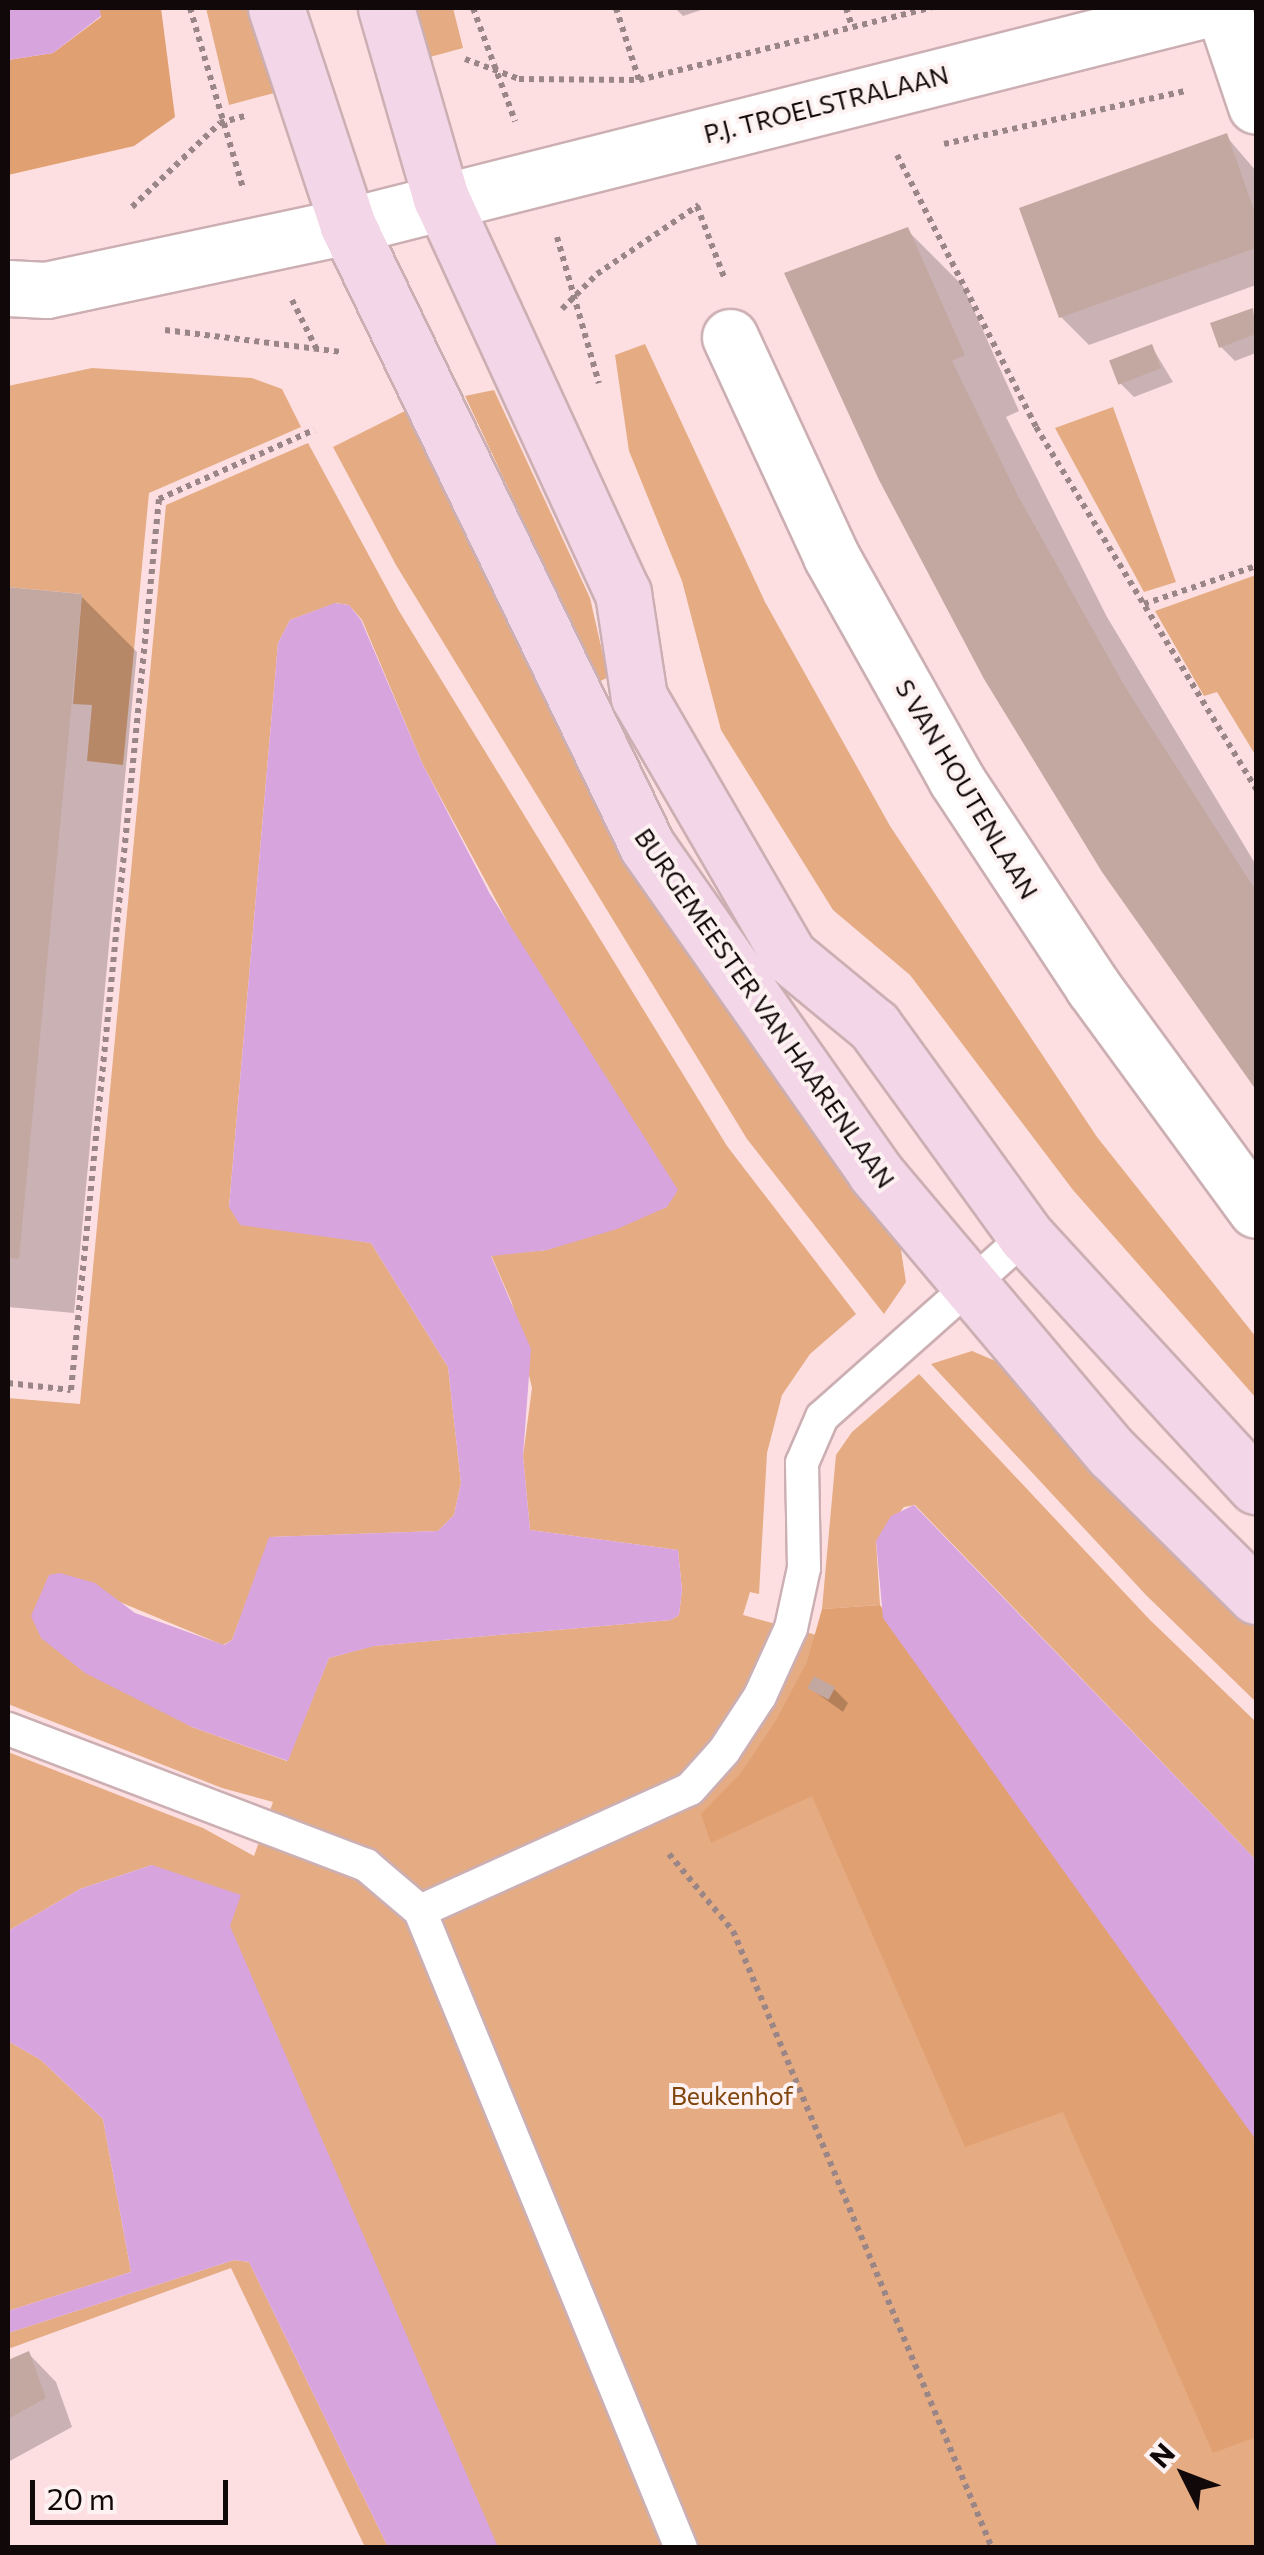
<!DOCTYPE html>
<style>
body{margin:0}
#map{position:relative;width:1264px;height:2555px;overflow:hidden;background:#fddfe2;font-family:Commissioner,sans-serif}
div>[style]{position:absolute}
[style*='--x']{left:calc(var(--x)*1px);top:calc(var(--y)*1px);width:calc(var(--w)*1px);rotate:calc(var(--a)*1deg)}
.green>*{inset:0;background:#e5ab82}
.forest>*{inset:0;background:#e1a071}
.water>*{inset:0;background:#d8a4de}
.shadow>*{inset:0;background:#0003}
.building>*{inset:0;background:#c3a8a2;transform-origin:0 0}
.path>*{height:6px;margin-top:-3px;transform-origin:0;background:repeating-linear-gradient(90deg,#9a8587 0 5px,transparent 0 10px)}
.roads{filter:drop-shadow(2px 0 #ccafb2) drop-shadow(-2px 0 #ccafb2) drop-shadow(0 2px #ccafb2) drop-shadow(0 -2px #ccafb2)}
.service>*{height:32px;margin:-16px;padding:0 16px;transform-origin:16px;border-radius:16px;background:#fff}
.minor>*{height:55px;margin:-27.5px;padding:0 27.5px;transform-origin:27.5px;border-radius:27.5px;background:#fff}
.secondary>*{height:55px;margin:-27.5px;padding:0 27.5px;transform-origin:27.5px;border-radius:27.5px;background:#f3d6e7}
span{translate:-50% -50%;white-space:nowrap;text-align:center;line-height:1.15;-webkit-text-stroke:8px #fdf1f2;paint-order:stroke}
.street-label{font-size:25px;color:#11080a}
.park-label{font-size:25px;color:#80450d}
.frame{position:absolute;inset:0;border:10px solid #11080a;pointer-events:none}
.north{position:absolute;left:1134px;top:2425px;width:100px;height:100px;-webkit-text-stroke:8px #fdf1f2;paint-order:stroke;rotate:312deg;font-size:28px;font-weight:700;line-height:40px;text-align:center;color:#11080a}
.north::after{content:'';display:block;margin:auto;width:35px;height:45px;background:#11080a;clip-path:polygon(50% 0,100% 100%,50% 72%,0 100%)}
.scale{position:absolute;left:30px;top:2480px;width:198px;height:45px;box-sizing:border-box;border:5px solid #11080a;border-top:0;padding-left:12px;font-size:30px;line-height:35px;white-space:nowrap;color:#11080a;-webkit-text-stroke:8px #fdf1f2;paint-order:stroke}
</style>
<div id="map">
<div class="green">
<div style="clip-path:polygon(206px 8px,247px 8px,278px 92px,229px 105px)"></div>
<div style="clip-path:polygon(399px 8px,453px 8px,463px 48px,415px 61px)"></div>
<div style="clip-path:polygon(645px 344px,765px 602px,890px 826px,1097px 1137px,1256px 1337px,1256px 1398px,1073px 1190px,910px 975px,833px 910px,721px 730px,682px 581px,629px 451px,615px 355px)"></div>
<div style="clip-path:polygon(92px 368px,252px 378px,282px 389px,301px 427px,149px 493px,123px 765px,87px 761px,92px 705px,73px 704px,82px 594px,8px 587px,8px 386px)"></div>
<div style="clip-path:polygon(494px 390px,590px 598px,608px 677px,599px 682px,465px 396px)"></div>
<div style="clip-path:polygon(415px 406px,899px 1238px,906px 1282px,884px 1314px,747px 1139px,396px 565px,333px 447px)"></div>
<div style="clip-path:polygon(1113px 407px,1176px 582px,1144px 592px,1055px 428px)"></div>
<div style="clip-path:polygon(evenodd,308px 443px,399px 611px,727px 1146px,856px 1314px,810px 1354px,782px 1395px,767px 1453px,759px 1594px,750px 1592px,743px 1615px,916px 1662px,1256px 1937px,1256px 2547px,427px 2547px,152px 1865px,80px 1889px,8px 1931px,8px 1752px,203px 1828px,254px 1856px,273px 1802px,222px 1788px,8px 1704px,8px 1398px,80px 1404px,166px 505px,308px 443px,336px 603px,349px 605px,362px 620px,423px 765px,532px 967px,624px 1106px,667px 1207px,547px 1250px,491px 1255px,512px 1303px,532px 1388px,523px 1456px,530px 1530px,678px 1550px,682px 1590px,679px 1615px,671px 1620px,373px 1646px,329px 1658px,287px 1761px,192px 1727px,150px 1703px,115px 1600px,223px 1645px,232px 1640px,270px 1537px,438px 1531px,454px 1515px,461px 1483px,448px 1367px,371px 1243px,319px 1235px,229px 1207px,278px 643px,290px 620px,336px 603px)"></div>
<div style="clip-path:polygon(1256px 575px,1256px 756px,1217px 692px,1204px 696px,1155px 611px)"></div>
<div style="clip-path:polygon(972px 1351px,1005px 1365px,1256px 1629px,1256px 1702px,1146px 1595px,931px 1364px)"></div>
<div style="clip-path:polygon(919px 1374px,1150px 1620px,1256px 1722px,1256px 1860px,915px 1505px,904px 1507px,876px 1541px,880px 1605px,822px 1609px,836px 1455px,852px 1432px)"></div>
<div style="clip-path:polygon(8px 2041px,41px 2060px,103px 2119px,131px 2272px,8px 2311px)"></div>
<div style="clip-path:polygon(234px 2260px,249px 2262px,388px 2547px,365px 2547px,231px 2268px,8px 2349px,8px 2333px)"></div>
</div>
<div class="forest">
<div style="clip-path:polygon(99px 8px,161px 8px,175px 117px,134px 146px,8px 175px,8px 60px,53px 53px,101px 17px)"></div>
<div style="clip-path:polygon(880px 1605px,1256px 2140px,1256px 2437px,1213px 2453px,1063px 2112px,965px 2147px,812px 1796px,711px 1843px,701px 1814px,741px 1773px,775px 1722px,807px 1662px,822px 1609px)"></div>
</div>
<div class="water">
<div style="clip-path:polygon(8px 8px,99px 8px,101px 16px,53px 53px,8px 60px)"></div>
<div style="clip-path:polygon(335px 603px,349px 605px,361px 620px,423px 765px,490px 894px,678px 1190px,667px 1207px,617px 1229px,547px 1250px,491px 1256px,531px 1349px,523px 1456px,530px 1530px,678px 1550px,682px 1590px,679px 1615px,671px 1620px,374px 1646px,329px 1658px,288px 1761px,192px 1727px,85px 1673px,41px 1638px,31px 1616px,49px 1575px,60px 1573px,95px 1583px,135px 1613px,224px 1645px,232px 1640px,269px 1537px,438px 1531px,454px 1515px,461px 1483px,448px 1367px,371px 1243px,240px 1225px,229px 1207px,278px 643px,290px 620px)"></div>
<div style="clip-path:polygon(914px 1505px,1256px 1860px,1256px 2140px,883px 1618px,876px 1541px,891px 1516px)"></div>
<div style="clip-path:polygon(152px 1865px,241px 1895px,230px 1926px,498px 2547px,388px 2547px,249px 2262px,234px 2260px,8px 2333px,8px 2311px,131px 2272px,103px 2119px,41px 2060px,8px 2041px,8px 1931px,80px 1889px)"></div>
</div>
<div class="shadow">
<div style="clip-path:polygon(675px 8px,707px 8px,683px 16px)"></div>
<div style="clip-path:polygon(1226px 136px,1256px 171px,1256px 285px,1089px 345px,1061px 317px)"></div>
<div style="clip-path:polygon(907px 230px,963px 286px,1019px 411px,1006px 417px,1107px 617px,1256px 865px,1256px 1082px,1210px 1024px,1063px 807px)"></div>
<div style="clip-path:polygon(1252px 311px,1256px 353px,1235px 361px,1221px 347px)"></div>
<div style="clip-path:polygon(1152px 347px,1173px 382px,1134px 397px,1120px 383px)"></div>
<div style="clip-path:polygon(8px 589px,81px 596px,137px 652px,74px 1313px,8px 1307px)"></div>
<div style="clip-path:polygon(811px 1689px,834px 1689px,848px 1703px,843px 1712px)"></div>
<div style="clip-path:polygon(29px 2354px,56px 2382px,72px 2427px,8px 2462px,8px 2362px)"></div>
</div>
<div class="building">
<div style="clip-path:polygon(1227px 133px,1256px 216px,1256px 248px,1059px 318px,1019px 208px)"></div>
<div style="clip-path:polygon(908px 227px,965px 355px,952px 361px,1017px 494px,1124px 685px,1256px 891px,1256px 1090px,1102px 872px,984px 679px,879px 480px,784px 273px)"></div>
<div style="clip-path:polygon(1253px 308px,1256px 334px,1219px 348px,1210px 323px)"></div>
<div style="left:1152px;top:344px;width:26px;height:46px;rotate:69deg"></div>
<div style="clip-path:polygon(8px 587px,82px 594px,19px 1259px,8px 1258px)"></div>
<div style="left:814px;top:1676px;width:24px;height:14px;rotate:28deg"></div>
<div style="clip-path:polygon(29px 2351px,46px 2398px,8px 2419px,8px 2360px)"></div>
</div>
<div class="path">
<div style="--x:190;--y:8;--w:188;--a:73.6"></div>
<div style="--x:473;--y:8;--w:121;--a:69.6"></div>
<div style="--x:616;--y:8;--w:76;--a:72.3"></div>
<div style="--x:846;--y:8;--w:20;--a:72"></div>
<div style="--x:465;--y:59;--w:58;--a:20.3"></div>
<div style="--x:519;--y:79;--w:120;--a:0.5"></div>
<div style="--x:639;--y:80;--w:301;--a:-13.9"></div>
<div style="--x:944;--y:144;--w:247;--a:-12.4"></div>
<div style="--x:897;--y:155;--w:305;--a:62.9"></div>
<div style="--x:1036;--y:427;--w:424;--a:58.7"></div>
<div style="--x:697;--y:206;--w:76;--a:69.2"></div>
<div style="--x:132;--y:207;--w:122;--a:-43.7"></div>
<div style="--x:220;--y:123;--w:26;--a:-16"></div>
<div style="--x:557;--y:237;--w:152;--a:74"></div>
<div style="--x:292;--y:300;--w:58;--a:63.4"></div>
<div style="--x:562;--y:309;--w:49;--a:-45"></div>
<div style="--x:597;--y:274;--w:123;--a:-34.1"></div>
<div style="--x:165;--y:330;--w:177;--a:7.1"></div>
<div style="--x:1144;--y:604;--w:118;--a:-18.7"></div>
<div style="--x:8;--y:1383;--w:63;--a:6.3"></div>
<div style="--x:71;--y:1390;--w:895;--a:-84.36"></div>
<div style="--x:159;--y:499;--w:170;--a:-24"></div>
<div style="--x:669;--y:1854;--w:100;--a:50.3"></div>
<div style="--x:733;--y:1931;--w:669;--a:67.23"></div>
</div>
<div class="roads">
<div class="service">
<div style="--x:8;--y:1729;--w:383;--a:20.8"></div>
<div style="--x:366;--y:1865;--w:71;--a:40.4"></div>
<div style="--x:420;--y:1911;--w:688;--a:67.72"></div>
<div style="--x:420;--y:1911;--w:296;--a:-24.3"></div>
<div style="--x:690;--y:1789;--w:51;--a:-48.2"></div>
<div style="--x:724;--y:1751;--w:66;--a:-56.8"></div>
<div style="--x:760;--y:1696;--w:75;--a:-65.5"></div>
<div style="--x:791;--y:1628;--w:61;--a:-77.8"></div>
<div style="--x:804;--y:1568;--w:105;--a:-91.1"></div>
<div style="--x:802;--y:1463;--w:50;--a:-66.5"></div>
<div style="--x:822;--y:1417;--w:273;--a:-41.6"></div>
</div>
<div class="minor">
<div style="--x:1223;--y:8;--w:103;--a:71.4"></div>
<div style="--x:8;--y:288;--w:38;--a:3"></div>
<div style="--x:46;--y:290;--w:309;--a:-12"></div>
<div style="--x:348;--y:226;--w:890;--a:-14.18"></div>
<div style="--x:730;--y:337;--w:241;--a:65.2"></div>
<div style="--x:831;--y:556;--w:256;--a:60.7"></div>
<div style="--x:956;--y:779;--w:249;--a:56.6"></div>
<div style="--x:1093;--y:987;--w:276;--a:53.8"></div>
</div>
<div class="secondary">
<div style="--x:276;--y:8;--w:230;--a:71.7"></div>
<div style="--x:348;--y:226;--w:688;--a:64.25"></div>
<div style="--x:647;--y:846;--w:398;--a:55"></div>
<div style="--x:875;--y:1172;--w:368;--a:49.9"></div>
<div style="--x:1112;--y:1453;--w:203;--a:44.8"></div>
<div style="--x:386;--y:8;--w:198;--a:73.9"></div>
<div style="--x:441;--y:198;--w:435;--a:65.3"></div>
<div style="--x:623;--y:593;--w:105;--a:81.3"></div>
<div style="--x:639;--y:697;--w:299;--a:59.9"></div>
<div style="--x:789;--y:956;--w:110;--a:39.5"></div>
<div style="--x:874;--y:1026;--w:259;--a:54.1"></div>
<div style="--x:1026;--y:1236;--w:340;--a:47.4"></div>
</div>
</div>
<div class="street-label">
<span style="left:826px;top:104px;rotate:-14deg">P.J. TROELSTRALAAN</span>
<span style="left:967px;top:789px;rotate:59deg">S VAN HOUTENLAAN</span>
<span style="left:765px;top:1008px;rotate:55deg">BURGEMEESTER VAN HAARENLAAN</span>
</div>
<div class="park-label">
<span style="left:732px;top:2095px">Beukenhof</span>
</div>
<div class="frame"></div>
<div class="north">N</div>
<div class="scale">20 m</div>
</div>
